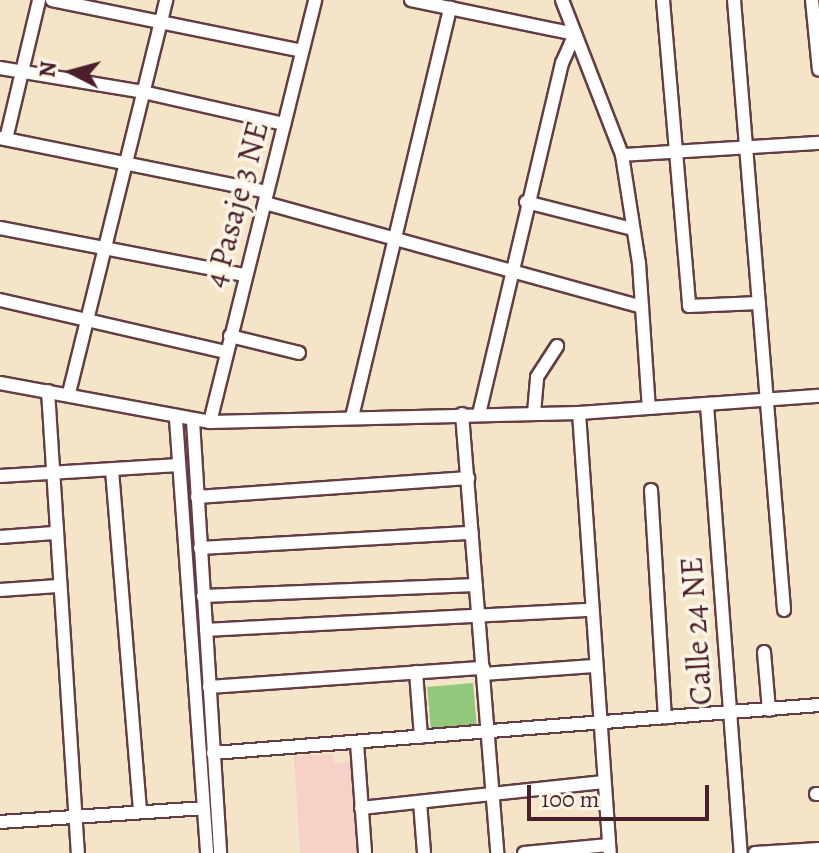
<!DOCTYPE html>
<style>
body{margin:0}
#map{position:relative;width:819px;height:853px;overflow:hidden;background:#f4e4c8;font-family:Alegreya,serif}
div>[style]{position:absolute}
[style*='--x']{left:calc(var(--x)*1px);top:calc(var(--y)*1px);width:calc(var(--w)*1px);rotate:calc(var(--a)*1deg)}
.built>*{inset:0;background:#f7d1c7}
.green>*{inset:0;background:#91c87b;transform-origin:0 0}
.roads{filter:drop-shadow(2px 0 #643d43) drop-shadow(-2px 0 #643d43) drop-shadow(0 2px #643d43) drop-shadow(0 -2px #643d43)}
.minor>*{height:12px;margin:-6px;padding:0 6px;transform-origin:6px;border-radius:6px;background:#fff}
span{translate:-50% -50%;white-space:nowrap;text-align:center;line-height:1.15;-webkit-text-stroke:7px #fcf5e5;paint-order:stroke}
.street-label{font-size:32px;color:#4a1f2b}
.north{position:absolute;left:32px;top:32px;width:80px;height:80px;-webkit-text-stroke:6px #fcf5e5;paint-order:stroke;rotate:276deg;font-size:22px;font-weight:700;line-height:32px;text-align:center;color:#4a1f2b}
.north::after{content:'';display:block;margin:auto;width:28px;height:36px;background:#4a1f2b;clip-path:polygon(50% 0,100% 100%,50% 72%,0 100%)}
.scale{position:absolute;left:527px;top:785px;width:182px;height:36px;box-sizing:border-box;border:4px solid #4a1f2b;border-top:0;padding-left:10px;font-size:24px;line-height:28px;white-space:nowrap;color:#4a1f2b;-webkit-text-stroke:6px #fcf5e5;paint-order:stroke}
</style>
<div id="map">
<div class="built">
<div style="clip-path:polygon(333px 754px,334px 763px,350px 762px,357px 853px,300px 853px,294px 756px)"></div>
</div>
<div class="green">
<div style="left:473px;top:683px;width:44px;height:46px;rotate:85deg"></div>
</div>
<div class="roads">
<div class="minor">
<div style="--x:52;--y:0;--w:255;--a:11.5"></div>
<div style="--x:411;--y:0;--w:167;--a:11.7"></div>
<div style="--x:575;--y:34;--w:32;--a:114"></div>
<div style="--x:562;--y:63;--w:361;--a:103.3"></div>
<div style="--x:562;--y:0;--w:166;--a:68.8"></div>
<div style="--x:622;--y:155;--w:109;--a:81.1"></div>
<div style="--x:639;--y:263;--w:145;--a:86.1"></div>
<div style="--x:663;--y:0;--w:307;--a:85.1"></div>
<div style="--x:689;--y:306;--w:70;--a:-2.5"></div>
<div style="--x:734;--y:0;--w:612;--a:85.31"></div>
<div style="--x:812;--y:0;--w:70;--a:84.3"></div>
<div style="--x:0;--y:68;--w:145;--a:9.5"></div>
<div style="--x:143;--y:92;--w:145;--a:12.8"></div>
<div style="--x:0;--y:138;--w:272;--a:11.4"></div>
<div style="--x:6;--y:139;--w:143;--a:-76.6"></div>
<div style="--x:622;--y:155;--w:197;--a:-3.5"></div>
<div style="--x:526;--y:202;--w:110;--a:14.2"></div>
<div style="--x:265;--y:203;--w:391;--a:15.4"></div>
<div style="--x:0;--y:228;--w:248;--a:10.9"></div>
<div style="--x:0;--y:300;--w:232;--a:13"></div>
<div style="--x:230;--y:336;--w:71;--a:13.8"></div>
<div style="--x:0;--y:383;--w:214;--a:10.5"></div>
<div style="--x:210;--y:422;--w:369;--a:-1.4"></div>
<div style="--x:579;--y:413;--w:241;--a:-4.1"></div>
<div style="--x:48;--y:391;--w:463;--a:86.3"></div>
<div style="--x:69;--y:393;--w:405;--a:-76.1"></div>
<div style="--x:707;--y:405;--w:449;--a:85.7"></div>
<div style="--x:534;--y:413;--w:36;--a:-85"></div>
<div style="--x:537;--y:377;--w:37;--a:-57"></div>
<div style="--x:579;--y:413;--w:441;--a:86"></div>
<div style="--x:462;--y:414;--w:440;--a:85.4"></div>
<div style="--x:352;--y:417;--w:421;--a:-76.5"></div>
<div style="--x:176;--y:419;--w:435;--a:85.9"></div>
<div style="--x:193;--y:421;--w:433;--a:86.4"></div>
<div style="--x:210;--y:422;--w:435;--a:-76"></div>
<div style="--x:112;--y:470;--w:343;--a:85.3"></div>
<div style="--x:0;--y:476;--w:179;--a:-3.5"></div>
<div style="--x:651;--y:490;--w:228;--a:86.5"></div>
<div style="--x:197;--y:497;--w:272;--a:-4"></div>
<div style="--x:0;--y:537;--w:54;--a:-4.2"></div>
<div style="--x:200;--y:548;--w:272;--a:-3.2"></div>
<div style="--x:0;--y:590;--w:58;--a:-3.9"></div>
<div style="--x:203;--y:596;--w:273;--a:-2.3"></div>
<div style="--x:206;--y:630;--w:384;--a:-3"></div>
<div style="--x:764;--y:652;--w:58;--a:85.1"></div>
<div style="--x:416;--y:672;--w:65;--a:85.6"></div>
<div style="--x:483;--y:674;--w:111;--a:-4.1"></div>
<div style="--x:209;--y:687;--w:275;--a:-4"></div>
<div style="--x:357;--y:743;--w:110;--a:85.8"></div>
<div style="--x:213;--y:753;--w:608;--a:-4.53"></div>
<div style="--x:816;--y:794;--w:3;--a:0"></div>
<div style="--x:420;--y:802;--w:51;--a:85.5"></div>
<div style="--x:361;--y:808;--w:244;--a:-6.1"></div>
<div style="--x:0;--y:822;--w:204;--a:-3.9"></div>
<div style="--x:524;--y:853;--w:85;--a:-5.4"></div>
<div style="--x:755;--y:853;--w:64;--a:-3.6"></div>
</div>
</div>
<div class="street-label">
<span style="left:236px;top:204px;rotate:-75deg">4 Pasaje 3 NE</span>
<span style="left:696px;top:631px;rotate:-94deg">Calle 24 NE</span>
</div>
<div class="north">N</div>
<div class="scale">100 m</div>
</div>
